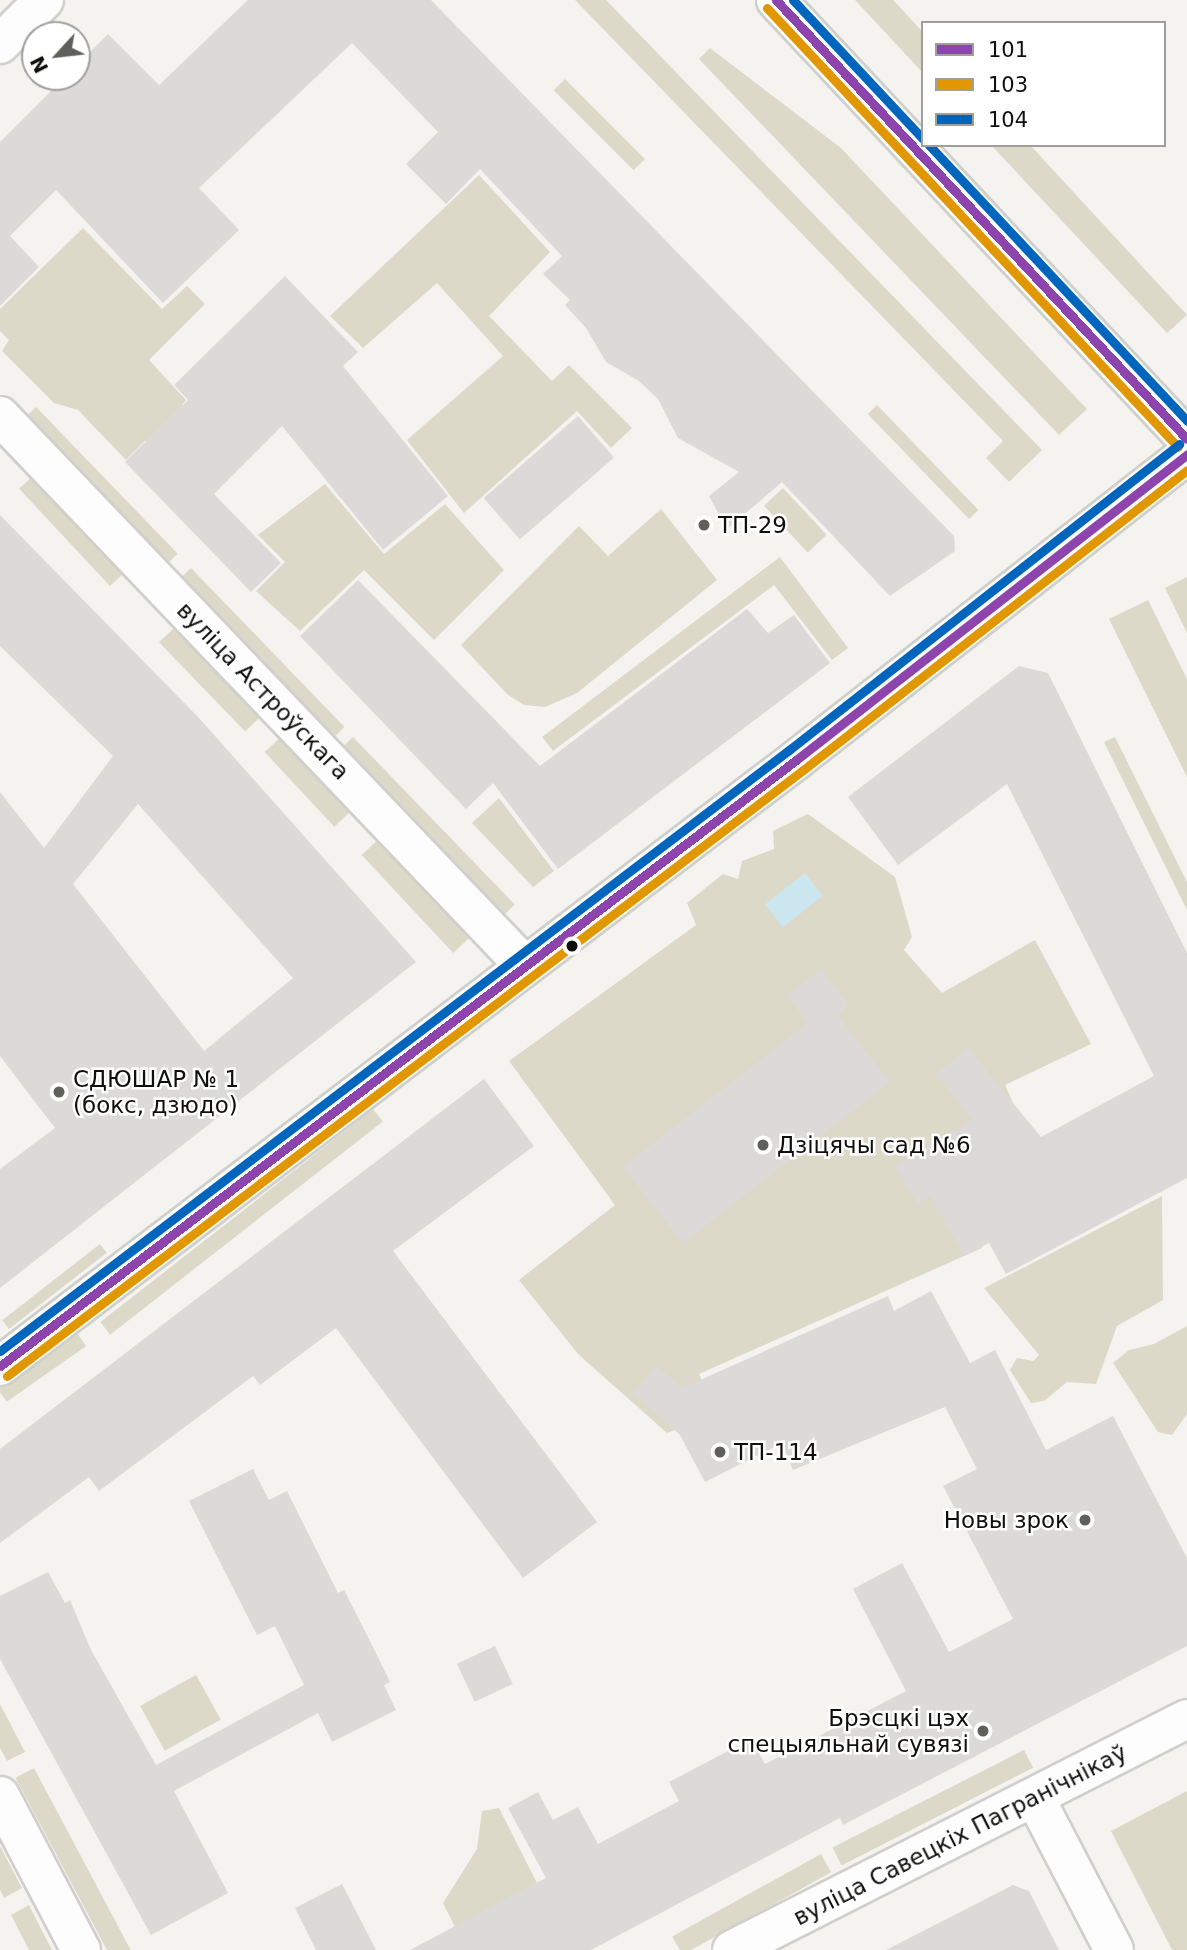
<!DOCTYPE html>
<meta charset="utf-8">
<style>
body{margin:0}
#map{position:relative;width:1187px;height:1950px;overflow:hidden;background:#f4f3f0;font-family:"DejaVu Sans",sans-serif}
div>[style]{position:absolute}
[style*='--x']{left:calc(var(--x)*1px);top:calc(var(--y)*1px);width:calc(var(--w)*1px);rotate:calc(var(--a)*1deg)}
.green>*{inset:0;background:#ddd9c8;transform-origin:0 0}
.water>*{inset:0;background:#cbe6ee;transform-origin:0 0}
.building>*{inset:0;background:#dbdad8;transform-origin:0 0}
.roads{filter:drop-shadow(2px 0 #cfcfcc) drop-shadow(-2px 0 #cfcfcc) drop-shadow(0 2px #cfcfcc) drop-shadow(0 -2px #cfcfcc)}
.minor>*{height:38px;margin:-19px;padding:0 19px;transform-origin:19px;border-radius:19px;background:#fdfdfd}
.major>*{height:38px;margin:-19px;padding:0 19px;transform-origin:19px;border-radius:19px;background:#fdfdfd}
.bus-1>*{height:9px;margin:-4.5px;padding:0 4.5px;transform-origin:4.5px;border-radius:4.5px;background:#8e44ad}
.bus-2>*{height:9px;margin:-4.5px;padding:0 4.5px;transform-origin:4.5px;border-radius:4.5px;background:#e09701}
.bus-3>*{height:9px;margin:-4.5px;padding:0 4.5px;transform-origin:4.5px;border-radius:4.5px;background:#0065bd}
.dots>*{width:19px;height:19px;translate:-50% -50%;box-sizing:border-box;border:4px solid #fff;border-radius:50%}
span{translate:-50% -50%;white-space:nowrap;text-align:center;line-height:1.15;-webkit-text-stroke:5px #fff;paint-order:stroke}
.poi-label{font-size:23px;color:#0f0f0d}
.left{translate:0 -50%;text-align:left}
.right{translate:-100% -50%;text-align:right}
.street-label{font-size:23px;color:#0f0f0d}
.legend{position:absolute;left:921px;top:21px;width:245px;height:126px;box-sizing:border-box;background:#fff;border:2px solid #9f9f9e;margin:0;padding:9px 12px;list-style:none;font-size:21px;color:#0f0f0d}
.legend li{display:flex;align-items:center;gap:14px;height:35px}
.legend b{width:35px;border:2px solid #9f9f9e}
.north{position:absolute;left:21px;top:21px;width:70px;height:70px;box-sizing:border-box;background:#fff;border:2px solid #9f9f9e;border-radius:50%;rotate:243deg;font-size:19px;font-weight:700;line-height:28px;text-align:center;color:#0f0f0d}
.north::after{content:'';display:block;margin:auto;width:24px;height:32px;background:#5f5f5c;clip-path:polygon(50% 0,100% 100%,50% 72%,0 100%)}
</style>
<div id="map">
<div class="green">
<div style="clip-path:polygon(575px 0,606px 0,1042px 450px,1009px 482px,986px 458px,1003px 441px)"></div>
<div style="clip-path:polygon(855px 0,893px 0,923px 32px,923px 73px)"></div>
<div style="clip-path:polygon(710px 48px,841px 148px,1087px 409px,1059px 435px,699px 59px)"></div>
<div style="left:565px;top:79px;width:113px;height:16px;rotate:45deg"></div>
<div style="clip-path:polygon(991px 145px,1030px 145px,1187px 315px,1167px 333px)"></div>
<div style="clip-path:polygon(479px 175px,550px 252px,489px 316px,552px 381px,569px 365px,632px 428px,611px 448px,577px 411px,464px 513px,407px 440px,503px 356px,437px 283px,363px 348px,330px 316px)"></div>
<div style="clip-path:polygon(83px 228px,162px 309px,187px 286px,205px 304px,149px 360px,186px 400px,182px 405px,194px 423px,175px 442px,145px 441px,126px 460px,78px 410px,54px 403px,2px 351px,9px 340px,0 331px,0 309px)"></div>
<div style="left:877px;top:405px;width:146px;height:13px;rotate:46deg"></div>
<div style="left:36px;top:407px;width:204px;height:19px;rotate:46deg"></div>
<div style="left:36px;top:473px;width:133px;height:23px;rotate:47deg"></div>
<div style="clip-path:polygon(325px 484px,384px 554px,445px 504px,504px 570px,434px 640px,364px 570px,300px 631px,256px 591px,285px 562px,258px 535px)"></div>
<div style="left:783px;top:488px;width:64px;height:26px;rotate:47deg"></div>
<div style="clip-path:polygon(661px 509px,717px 580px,577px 693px,545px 707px,524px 705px,507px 694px,461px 645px,579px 526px,608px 556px)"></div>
<div style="clip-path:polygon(780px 557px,848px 648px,832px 660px,774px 585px,553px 751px,542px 737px)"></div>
<div style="left:191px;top:568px;width:221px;height:19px;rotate:46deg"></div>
<div style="clip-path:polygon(1187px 577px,1187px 633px,1165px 588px)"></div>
<div style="clip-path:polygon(1148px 600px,1187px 679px,1187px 777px,1109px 619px)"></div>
<div style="left:177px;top:625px;width:124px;height:25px;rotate:46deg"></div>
<div style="left:283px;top:735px;width:102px;height:25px;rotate:47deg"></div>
<div style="left:353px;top:737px;width:233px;height:19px;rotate:46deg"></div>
<div style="clip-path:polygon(1115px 737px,1187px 882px,1187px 910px,1104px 742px)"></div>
<div style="clip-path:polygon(499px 798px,554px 871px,533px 887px,472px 823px)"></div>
<div style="clip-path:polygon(808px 814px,895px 877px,912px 937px,904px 950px,942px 993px,1035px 940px,1091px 1044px,1005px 1085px,1026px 1131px,951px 1178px,982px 1248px,699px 1374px,715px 1413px,667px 1433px,578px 1354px,519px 1280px,615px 1205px,509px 1061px,696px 925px,687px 903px,723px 874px,738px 879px,742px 861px,774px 849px,773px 831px)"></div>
<div style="left:380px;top:838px;width:134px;height:25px;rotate:47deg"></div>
<div style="left:373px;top:1109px;width:16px;height:346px;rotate:52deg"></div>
<div style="clip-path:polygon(1162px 1196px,1163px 1300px,1117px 1326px,1096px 1384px,1067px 1382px,1044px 1401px,1031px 1403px,1010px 1370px,1017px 1358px,1033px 1361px,1039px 1355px,984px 1288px)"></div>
<div style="left:100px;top:1244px;width:11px;height:124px;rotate:52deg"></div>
<div style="clip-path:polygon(1187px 1326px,1187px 1414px,1172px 1435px,1158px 1432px,1113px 1363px,1129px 1350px,1154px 1344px)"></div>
<div style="left:77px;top:1333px;width:16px;height:97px;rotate:55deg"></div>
<div style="left:196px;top:1675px;width:51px;height:64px;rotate:61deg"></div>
<div style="clip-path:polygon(0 1704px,25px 1752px,7px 1761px,0 1748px)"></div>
<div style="left:1024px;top:1750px;width:20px;height:215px;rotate:63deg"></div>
<div style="left:34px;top:1768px;width:206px;height:21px;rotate:62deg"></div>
<div style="clip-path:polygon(1187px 1791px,1187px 1950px,1172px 1950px,1111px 1831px)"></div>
<div style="clip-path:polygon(499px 1808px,537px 1883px,455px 1927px,443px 1903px,477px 1849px,482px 1811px)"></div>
<div style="clip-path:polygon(0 1846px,22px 1888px,4px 1898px,0 1890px)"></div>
<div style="left:821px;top:1854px;width:21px;height:170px;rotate:61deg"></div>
<div style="clip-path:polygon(29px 1905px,52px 1950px,29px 1950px,11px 1915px)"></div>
</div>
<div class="water">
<div style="left:805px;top:873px;width:29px;height:51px;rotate:52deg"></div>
</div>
<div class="building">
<div style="clip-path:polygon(248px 0,431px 0,954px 536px,955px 551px,890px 596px,782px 482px,727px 529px,709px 496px,739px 472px,678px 438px,658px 399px,639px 381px,606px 362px,586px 328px,565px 305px,570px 300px,543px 274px,562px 256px,480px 169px,446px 204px,406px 164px,438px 132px,352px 43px,199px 188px,239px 230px,163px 303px,56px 190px,10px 236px,39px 267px,0 306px,0 142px,65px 77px,77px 77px,77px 65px,108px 34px,159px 85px)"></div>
<div style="clip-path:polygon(285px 276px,358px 352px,343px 366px,448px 496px,383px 550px,282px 426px,214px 494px,281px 563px,251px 592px,125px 462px,188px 400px,174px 385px)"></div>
<div style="left:578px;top:416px;width:55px;height:125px;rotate:49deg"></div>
<div style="clip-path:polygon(evenodd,0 515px,199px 718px,416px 962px,0 1288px,0 1169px,55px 1128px,0 1056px,0 792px,44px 848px,113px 756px,0 646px,0 515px,138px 804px,293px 978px,204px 1051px,73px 884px,138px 804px)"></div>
<div style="clip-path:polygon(358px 580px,540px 766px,747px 609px,768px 633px,794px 615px,830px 663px,558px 869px,493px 783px,466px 809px,300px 636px)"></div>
<div style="clip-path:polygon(1019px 666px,1048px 673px,1187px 953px,1187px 1178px,1006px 1274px,989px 1243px,964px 1256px,931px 1196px,918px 1204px,895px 1166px,973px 1120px,936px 1074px,968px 1048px,1041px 1137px,1154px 1076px,1007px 784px,898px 865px,848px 797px)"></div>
<div style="clip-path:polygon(821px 969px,849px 1005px,837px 1015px,890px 1082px,683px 1243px,623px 1167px,808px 1023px,787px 996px)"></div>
<div style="clip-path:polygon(484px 1079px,534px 1146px,393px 1251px,597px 1522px,523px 1578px,336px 1328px,260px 1385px,253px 1376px,99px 1491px,89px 1477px,0 1543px,0 1449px)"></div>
<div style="clip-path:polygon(931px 1291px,970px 1363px,995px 1350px,1046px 1450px,1113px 1416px,1187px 1558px,1187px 1646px,843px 1825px,840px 1818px,591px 1950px,410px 1950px,546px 1878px,508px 1808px,538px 1792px,553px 1820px,578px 1807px,598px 1844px,679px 1801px,669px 1782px,751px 1739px,765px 1764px,906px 1691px,853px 1589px,902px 1563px,949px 1652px,1013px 1619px,943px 1486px,977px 1469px,945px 1407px,793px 1470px,782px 1443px,705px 1482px,680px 1435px,633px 1393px,657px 1366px,682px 1388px,888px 1296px,894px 1311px)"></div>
<div style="clip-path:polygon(253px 1469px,269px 1500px,287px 1491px,338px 1593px,344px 1590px,371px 1643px,390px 1682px,384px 1685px,396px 1710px,332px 1742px,318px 1713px,174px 1791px,228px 1893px,151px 1935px,0 1659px,0 1596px,48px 1572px,65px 1603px,70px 1600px,91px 1650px,156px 1765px,304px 1685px,275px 1626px,257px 1635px,189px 1501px)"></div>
<div style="left:495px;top:1646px;width:42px;height:42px;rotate:65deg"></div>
<div style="clip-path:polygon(342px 1884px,376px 1950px,316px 1950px,295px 1908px)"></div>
<div style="clip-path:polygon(1013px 1885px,1029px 1891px,1059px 1950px,886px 1950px)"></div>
</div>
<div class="roads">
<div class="minor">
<div style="--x:0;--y:44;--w:62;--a:-45"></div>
<div style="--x:0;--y:416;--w:760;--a:46.33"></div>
<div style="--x:0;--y:1796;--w:174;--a:62.3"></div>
<div style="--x:1035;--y:1798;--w:171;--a:62.5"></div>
<div style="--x:732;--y:1950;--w:510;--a:-26.92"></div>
</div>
<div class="major">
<div style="--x:776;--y:0;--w:601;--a:46.89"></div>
<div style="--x:0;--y:1366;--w:1000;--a:-37.28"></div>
<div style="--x:796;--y:760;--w:497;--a:-38"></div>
</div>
</div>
<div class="bus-1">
<div style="--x:776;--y:0;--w:601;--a:46.89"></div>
<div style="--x:0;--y:1366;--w:1000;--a:-37.28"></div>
<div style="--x:796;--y:760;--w:497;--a:-38"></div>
</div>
<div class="bus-2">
<div style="--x:767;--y:8;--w:601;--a:46.89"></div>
<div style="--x:7;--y:1376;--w:1000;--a:-37.28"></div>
<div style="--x:803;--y:770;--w:487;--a:-38"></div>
</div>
<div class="bus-3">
<div style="--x:793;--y:0;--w:190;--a:46.9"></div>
<div style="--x:929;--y:145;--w:378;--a:46.9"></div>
<div style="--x:0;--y:1351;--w:992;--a:-37.3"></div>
<div style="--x:789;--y:750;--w:496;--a:-38.1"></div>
</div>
<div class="dots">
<div style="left:704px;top:525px;background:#5f5f5c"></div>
<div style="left:572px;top:946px;background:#0f0f0d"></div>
<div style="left:59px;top:1092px;background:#5f5f5c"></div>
<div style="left:763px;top:1145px;background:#5f5f5c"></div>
<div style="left:720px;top:1452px;background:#5f5f5c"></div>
<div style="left:1085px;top:1520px;background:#5f5f5c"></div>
<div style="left:983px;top:1731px;background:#5f5f5c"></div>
</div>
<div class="poi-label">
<span class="left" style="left:718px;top:525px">ТП-29</span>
<span class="left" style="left:73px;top:1092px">СДЮШАР № 1<br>(бокс, дзюдо)</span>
<span class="left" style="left:777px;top:1145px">Дзіцячы сад №6</span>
<span class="left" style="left:734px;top:1452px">ТП-114</span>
<span class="right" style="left:1069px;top:1520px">Новы зрок</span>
<span class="right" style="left:969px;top:1731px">Брэсцкі цэх<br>спецыяльнай сувязі</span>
</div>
<div class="street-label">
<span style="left:263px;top:691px;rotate:46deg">вуліца Астроўскага</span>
<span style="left:960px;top:1835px;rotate:-27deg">вуліца Савецкіх Пагранічнікаў</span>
</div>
<ul class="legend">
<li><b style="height:9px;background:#8e44ad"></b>101</li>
<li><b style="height:9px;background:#e09701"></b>103</li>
<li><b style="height:9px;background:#0065bd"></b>104</li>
</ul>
<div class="north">N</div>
</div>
